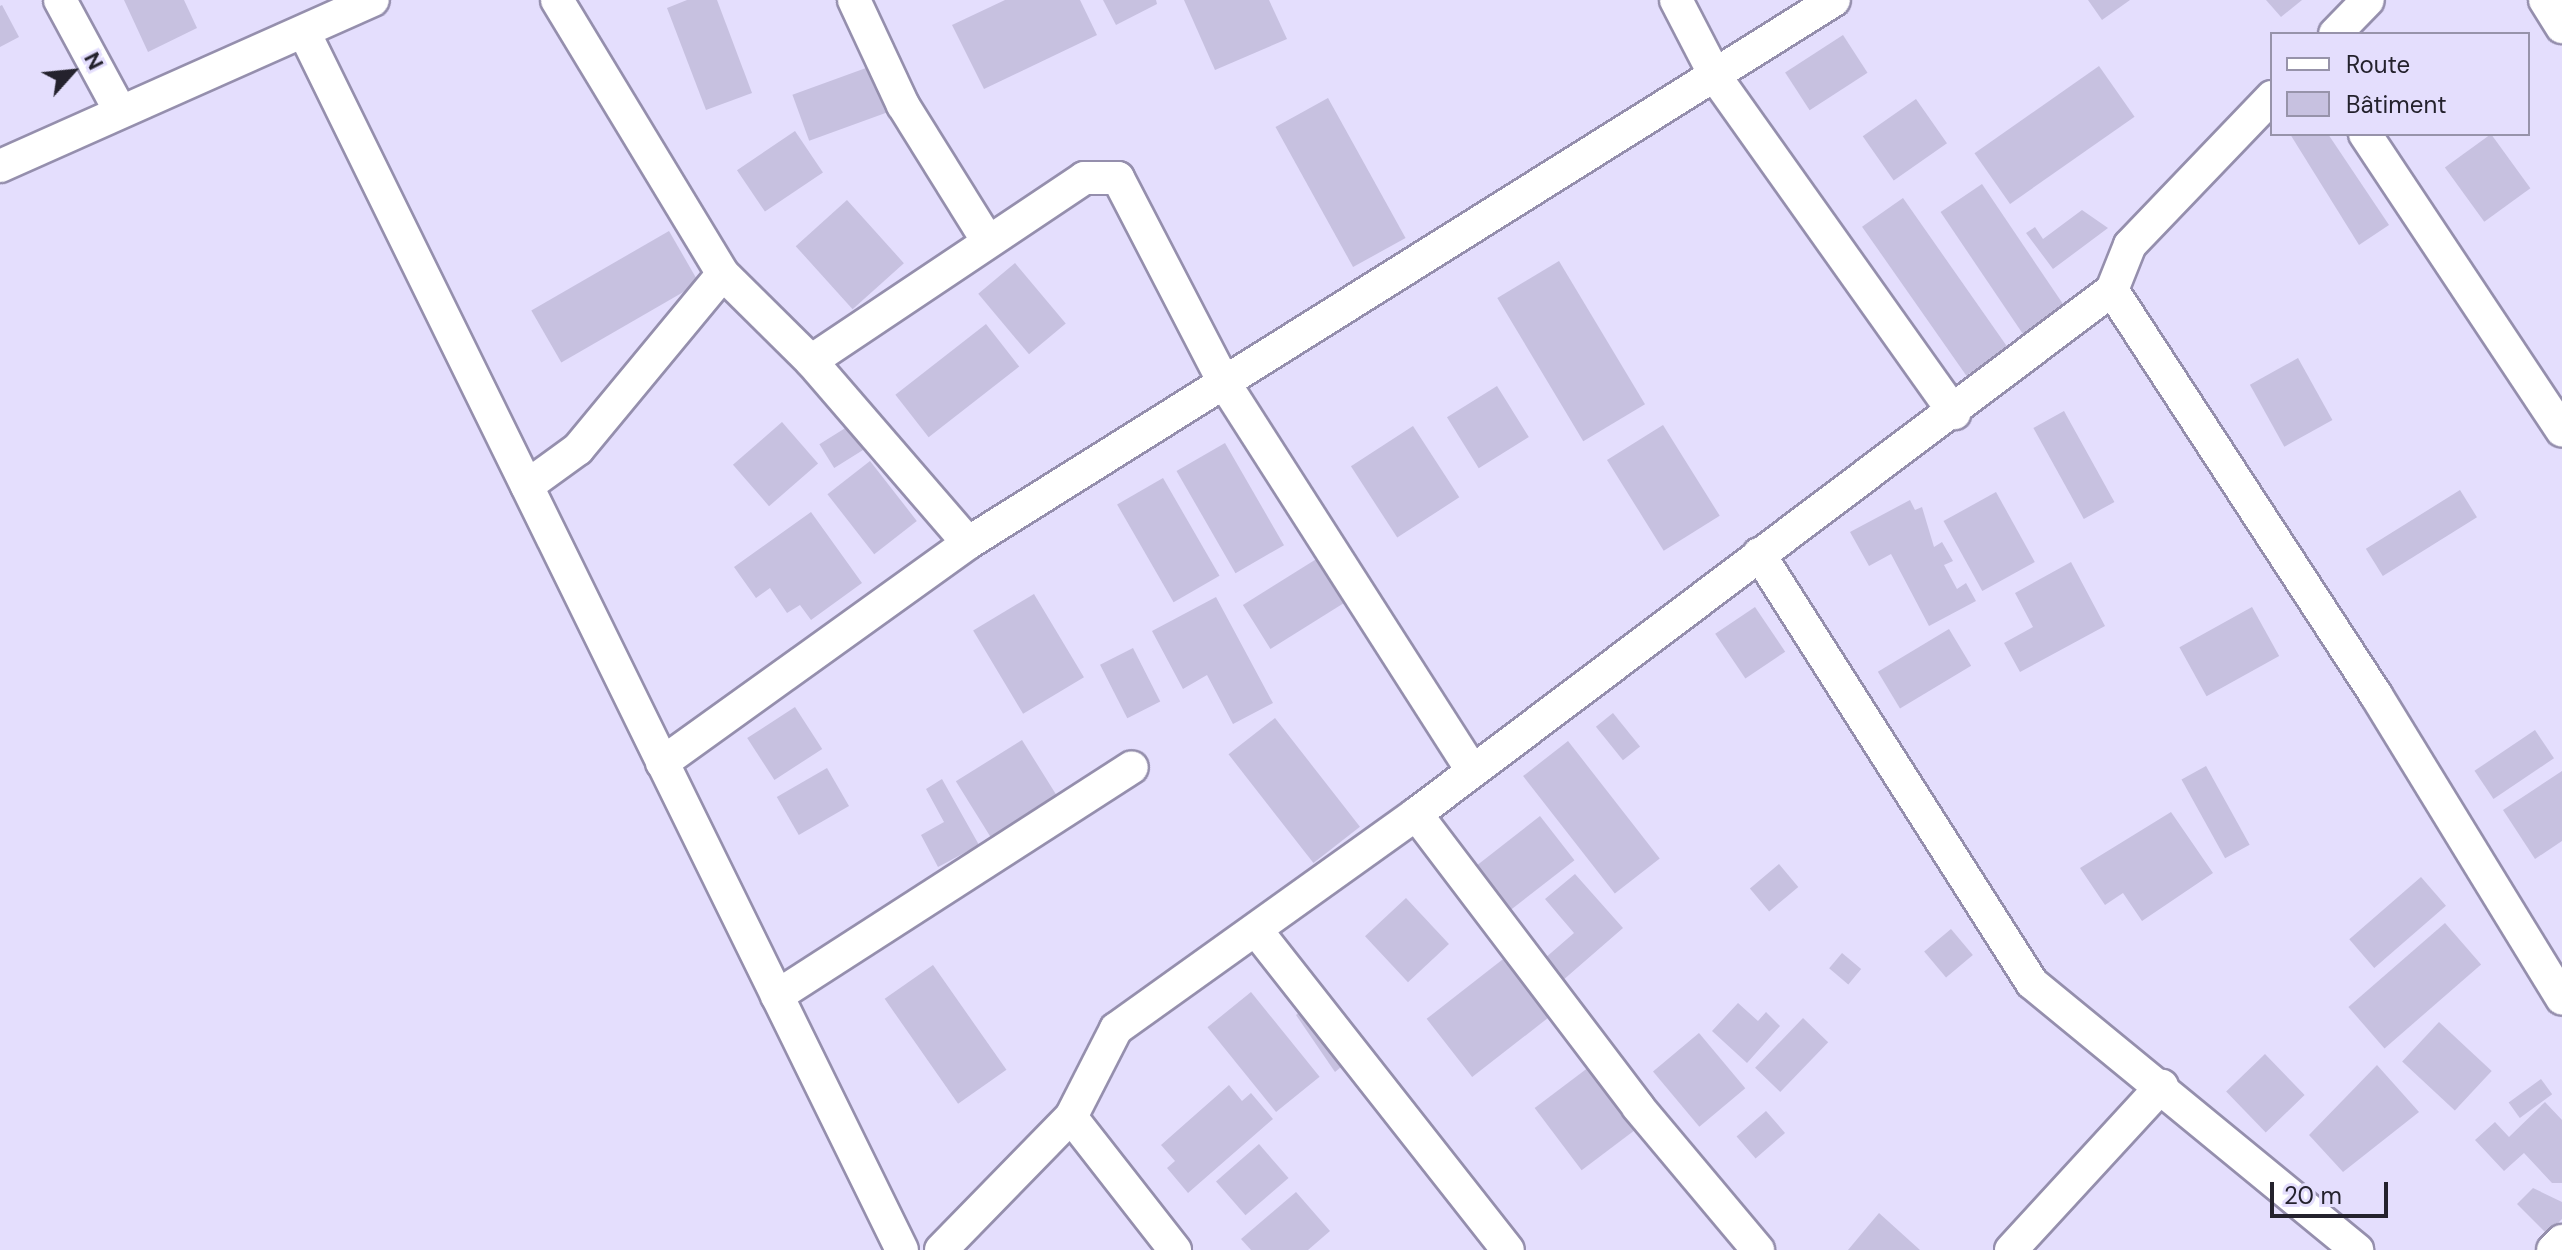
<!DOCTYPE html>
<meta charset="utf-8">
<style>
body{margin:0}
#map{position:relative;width:2562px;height:1250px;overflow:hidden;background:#e4defd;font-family:"DM Sans",sans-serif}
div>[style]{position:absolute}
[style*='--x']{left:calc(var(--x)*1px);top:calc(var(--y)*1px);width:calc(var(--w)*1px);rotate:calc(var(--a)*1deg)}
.building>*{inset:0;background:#c7c1e0;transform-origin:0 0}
.roads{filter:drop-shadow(2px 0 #958fad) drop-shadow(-2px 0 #958fad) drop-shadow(0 2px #958fad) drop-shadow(0 -2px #958fad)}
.street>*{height:32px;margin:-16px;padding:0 16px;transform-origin:16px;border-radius:16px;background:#fff}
span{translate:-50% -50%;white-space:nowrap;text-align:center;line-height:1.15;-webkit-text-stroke:6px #e4defd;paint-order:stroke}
.legend{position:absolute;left:2270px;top:32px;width:260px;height:104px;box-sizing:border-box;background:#e4defd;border:2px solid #9793aa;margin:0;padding:10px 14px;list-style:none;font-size:24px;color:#24222d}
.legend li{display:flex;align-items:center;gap:16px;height:40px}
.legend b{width:40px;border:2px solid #9793aa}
.north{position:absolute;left:32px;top:32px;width:80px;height:80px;-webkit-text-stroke:6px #e4defd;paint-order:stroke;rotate:63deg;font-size:22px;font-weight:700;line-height:32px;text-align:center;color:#24222d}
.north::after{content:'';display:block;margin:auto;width:28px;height:36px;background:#24222d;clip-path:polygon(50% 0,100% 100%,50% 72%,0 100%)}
.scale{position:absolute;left:2270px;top:1182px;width:118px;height:36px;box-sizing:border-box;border:4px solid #24222d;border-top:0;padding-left:10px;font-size:24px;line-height:28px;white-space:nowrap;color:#24222d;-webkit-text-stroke:6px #e4defd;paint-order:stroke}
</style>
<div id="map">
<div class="building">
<div style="clip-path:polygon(124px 0,184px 0,197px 28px,148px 52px)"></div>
<div style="clip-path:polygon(687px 0,717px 0,752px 93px,706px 110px,667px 8px)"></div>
<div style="clip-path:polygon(1005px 0,1080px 0,1097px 35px,984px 89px,952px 25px)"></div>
<div style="clip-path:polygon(1103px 0,1156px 0,1157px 4px,1116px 25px)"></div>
<div style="clip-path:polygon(1184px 0,1269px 0,1287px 39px,1215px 70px)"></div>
<div style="clip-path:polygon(2088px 0,2130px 0,2102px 20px)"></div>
<div style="clip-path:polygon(2266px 0,2302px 0,2281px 17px)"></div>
<div style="clip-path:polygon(2px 5px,19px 37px,0 47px,0 6px)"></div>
<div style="left:1843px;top:35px;width:45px;height:69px;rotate:57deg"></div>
<div style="left:877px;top:64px;width:49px;height:90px;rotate:70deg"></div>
<div style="left:2099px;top:66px;width:62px;height:152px;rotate:55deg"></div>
<div style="left:1328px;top:98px;width:160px;height:60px;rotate:61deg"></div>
<div style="left:1916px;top:99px;width:54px;height:65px;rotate:55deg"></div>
<div style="left:795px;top:131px;width:50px;height:70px;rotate:56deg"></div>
<div style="clip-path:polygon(2290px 134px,2328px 134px,2389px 225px,2359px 245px)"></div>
<div style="left:2491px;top:134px;width:67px;height:57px;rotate:54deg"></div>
<div style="left:1982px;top:184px;width:147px;height:50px;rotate:56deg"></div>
<div style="left:1903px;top:198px;width:182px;height:50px;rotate:55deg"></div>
<div style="left:847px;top:200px;width:85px;height:69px;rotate:48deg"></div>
<div style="clip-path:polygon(2082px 210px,2108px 228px,2053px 269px,2026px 233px,2035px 227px,2043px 239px)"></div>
<div style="left:669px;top:231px;width:60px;height:159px;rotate:60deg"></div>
<div style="left:1559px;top:261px;width:167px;height:72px;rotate:59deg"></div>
<div style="left:1015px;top:263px;width:79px;height:48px;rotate:50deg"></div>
<div style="left:986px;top:324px;width:54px;height:115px;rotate:52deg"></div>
<div style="left:2298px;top:358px;width:71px;height:55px;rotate:61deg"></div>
<div style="left:1497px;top:386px;width:60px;height:59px;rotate:58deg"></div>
<div style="left:2064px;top:411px;width:104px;height:35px;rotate:61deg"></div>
<div style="left:782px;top:422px;width:55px;height:65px;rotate:49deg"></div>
<div style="left:855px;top:422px;width:28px;height:42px;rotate:58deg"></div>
<div style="left:1663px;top:425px;width:107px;height:66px;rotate:58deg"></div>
<div style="left:1413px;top:426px;width:85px;height:74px;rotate:57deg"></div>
<div style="left:1225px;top:443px;width:118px;height:56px;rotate:60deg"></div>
<div style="left:870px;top:461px;width:76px;height:54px;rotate:52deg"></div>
<div style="left:1163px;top:478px;width:113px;height:53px;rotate:60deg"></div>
<div style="left:2460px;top:490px;width:32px;height:111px;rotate:58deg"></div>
<div style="left:1996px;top:492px;width:80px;height:60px;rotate:61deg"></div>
<div style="clip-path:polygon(1910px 500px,1915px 510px,1922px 507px,1934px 547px,1942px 542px,1953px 561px,1944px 565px,1957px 589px,1966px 583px,1976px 601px,1929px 626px,1891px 554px,1869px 566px,1850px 532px)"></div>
<div style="clip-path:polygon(811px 512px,862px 583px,811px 620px,800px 605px,787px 613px,770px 588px,756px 598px,734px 567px)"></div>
<div style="left:1326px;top:553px;width:52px;height:98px;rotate:58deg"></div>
<div style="clip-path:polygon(2071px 562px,2105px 626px,2020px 672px,2004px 643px,2033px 627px,2015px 593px)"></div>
<div style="left:1034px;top:594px;width:97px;height:71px;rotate:59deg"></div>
<div style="clip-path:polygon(1216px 597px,1273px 703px,1233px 724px,1207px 675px,1183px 689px,1152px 631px)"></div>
<div style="left:1755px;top:607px;width:54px;height:48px;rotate:56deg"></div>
<div style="left:2252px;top:607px;width:56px;height:83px;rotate:61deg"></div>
<div style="left:1949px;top:629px;width:43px;height:83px;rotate:59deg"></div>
<div style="left:1133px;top:648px;width:60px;height:37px;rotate:63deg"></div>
<div style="left:795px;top:707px;width:50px;height:57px;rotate:57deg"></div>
<div style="left:1613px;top:713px;width:43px;height:22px;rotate:51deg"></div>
<div style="left:1275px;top:718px;width:138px;height:59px;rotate:52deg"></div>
<div style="left:2535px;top:730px;width:34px;height:73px;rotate:56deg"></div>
<div style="left:1022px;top:740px;width:67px;height:78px;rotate:58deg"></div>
<div style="left:1568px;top:741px;width:149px;height:57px;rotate:52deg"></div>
<div style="left:2206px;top:766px;width:90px;height:28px;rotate:61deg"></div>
<div style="left:827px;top:768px;width:44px;height:58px;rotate:60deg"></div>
<div style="clip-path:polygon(2562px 771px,2562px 841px,2535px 859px,2503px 810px)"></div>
<div style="clip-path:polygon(942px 779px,979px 845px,938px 867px,921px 835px,944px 822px,926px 789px)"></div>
<div style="clip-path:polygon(2171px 812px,2213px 873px,2142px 921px,2123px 893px,2105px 905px,2080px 868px)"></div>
<div style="left:1540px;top:816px;width:56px;height:88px;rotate:52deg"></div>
<div style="left:1779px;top:864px;width:30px;height:38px;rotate:50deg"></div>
<div style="clip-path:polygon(1575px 874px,1623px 928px,1562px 981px,1544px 959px,1574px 933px,1545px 899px)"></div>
<div style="left:2421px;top:877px;width:38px;height:95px;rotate:49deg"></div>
<div style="left:1406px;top:898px;width:63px;height:56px;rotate:47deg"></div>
<div style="left:2445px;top:923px;width:55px;height:128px;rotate:49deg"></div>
<div style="left:1951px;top:929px;width:34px;height:35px;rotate:50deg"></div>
<div style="left:1842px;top:953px;width:25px;height:20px;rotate:40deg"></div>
<div style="left:1507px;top:956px;width:74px;height:102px;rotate:52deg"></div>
<div style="left:933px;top:965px;width:128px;height:59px;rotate:55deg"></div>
<div style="left:1251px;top:992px;width:109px;height:56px;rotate:51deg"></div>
<div style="clip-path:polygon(1738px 1003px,1758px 1021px,1766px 1012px,1780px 1026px,1747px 1063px,1712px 1031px)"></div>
<div style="clip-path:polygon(1308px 1005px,1353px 1057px,1335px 1072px,1296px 1015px)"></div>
<div style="left:1803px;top:1018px;width:35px;height:69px;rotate:44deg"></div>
<div style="left:2439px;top:1022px;width:72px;height:54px;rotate:43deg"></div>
<div style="left:1699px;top:1033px;width:72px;height:60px;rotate:50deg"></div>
<div style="left:2265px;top:1054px;width:57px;height:54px;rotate:46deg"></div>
<div style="clip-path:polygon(2377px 1065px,2419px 1112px,2343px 1172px,2309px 1135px)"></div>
<div style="left:1589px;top:1067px;width:78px;height:68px;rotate:53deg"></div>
<div style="left:2541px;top:1079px;width:19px;height:40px;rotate:54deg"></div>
<div style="clip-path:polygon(1229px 1085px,1242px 1101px,1251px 1093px,1273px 1119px,1188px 1193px,1167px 1168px,1175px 1161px,1161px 1145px)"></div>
<div style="clip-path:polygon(2545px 1102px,2562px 1120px,2562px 1183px,2552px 1183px,2524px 1153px,2504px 1171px,2475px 1140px,2495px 1122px,2509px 1137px)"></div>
<div style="left:1766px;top:1111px;width:29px;height:39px;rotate:49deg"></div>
<div style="left:1259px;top:1144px;width:45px;height:57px;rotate:49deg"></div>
<div style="clip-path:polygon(2533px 1188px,2562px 1202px,2562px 1219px,2547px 1234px,2517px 1204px)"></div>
<div style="clip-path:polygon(1296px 1192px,1330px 1231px,1308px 1250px,1251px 1250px,1241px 1239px)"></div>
<div style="clip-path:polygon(1879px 1213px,1920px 1250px,1848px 1250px)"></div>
</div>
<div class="roads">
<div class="street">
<div style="--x:60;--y:0;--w:126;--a:61.6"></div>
<div style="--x:557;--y:0;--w:320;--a:58.8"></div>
<div style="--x:723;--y:274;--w:124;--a:44.7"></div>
<div style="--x:811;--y:361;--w:240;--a:49.2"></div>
<div style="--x:854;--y:0;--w:116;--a:65"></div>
<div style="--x:903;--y:105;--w:159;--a:58.1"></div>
<div style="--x:1676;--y:0;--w:89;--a:62.6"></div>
<div style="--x:1717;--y:79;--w:410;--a:54.6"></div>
<div style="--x:2545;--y:0;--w:32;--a:58"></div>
<div style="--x:2335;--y:34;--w:47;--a:-45.9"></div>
<div style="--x:306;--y:36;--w:1352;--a:63.85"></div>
<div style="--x:2365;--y:134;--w:356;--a:56.4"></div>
<div style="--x:0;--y:166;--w:408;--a:-24"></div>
<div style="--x:2112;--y:290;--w:483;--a:56.9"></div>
<div style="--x:2376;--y:695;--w:356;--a:58.5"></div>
<div style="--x:811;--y:361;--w:329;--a:-33.8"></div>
<div style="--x:1084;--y:178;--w:34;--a:0"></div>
<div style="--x:1118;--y:178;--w:232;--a:62.6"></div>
<div style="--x:1225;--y:384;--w:456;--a:57.4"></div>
<div style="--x:527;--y:486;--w:63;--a:-36"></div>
<div style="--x:578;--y:449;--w:227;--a:-50.4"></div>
<div style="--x:1759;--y:554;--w:508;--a:57.53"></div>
<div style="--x:2032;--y:983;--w:421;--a:39.4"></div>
<div style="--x:662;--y:763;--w:377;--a:-35.7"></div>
<div style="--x:968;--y:543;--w:1022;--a:-32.09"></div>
<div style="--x:1416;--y:814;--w:368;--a:52.8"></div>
<div style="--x:1638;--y:1107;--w:187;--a:50"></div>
<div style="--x:1256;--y:930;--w:407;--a:51.8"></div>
<div style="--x:777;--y:996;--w:422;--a:-32.8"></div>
<div style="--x:1071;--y:1117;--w:169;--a:52"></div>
<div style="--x:941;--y:1250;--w:186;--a:-45.7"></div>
<div style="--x:1071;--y:1117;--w:99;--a:-62.9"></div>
<div style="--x:1116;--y:1029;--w:369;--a:-35.6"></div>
<div style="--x:1416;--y:814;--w:871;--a:-36.98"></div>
<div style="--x:2112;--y:290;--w:48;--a:-68.2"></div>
<div style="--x:2130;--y:245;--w:205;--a:-46.2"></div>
<div style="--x:2011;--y:1250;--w:223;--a:-47.4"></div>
<div style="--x:2553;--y:1250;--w:13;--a:-45"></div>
</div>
</div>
<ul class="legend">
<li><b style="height:10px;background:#fff"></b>Route</li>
<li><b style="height:22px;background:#c7c1e0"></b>Bâtiment</li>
</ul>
<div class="north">N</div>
<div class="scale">20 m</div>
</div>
